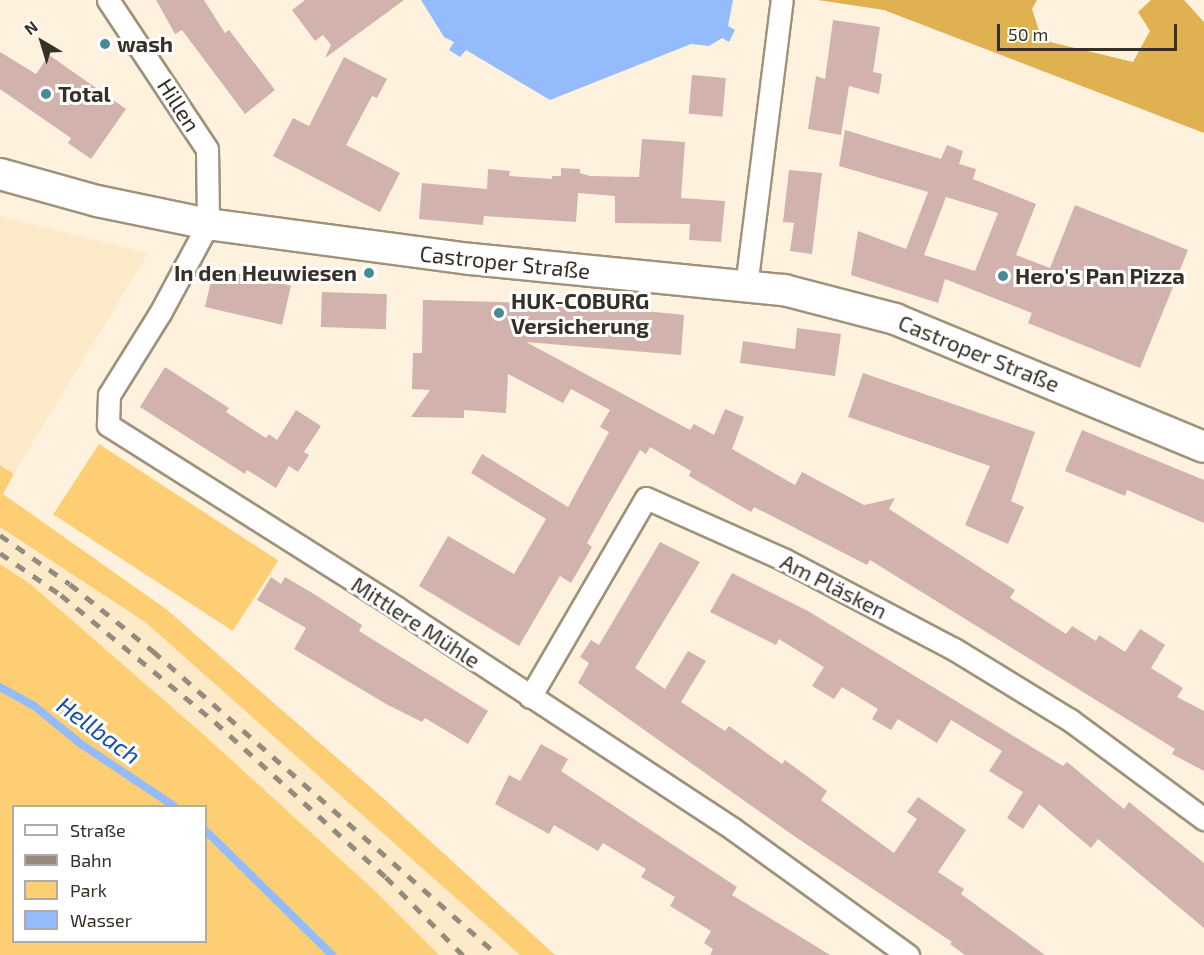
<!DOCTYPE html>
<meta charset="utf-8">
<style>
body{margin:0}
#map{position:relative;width:1204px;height:955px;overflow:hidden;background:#fef2de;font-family:"Exo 2",sans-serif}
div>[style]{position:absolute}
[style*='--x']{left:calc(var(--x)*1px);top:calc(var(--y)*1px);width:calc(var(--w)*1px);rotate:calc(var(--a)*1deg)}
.built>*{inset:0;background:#fceac9}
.green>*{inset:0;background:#fdce73;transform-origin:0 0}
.forest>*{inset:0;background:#e0b150}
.water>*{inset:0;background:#94bbfb}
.stream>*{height:8px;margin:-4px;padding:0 4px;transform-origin:4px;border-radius:4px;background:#94bbfb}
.building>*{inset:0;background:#d2b2ad;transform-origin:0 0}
.roads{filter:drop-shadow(2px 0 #9f927a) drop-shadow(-2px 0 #9f927a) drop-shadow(0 2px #9f927a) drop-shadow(0 -2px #9f927a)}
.minor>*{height:21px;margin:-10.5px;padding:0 10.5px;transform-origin:10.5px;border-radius:10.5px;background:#fff}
.secondary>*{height:30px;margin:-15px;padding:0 15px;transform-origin:15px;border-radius:15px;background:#fff}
.rail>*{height:4.5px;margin-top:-2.25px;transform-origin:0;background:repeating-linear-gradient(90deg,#948b7c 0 10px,transparent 0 20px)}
.dots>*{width:16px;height:16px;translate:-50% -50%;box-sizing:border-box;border:3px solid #fff;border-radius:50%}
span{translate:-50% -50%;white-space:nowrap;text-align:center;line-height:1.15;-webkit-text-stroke:6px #fff;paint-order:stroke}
.poi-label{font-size:22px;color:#363026;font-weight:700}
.left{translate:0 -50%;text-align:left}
.right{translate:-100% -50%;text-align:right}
.street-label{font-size:22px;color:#363026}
.water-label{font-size:24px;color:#1650aa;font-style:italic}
.legend{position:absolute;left:12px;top:805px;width:195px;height:138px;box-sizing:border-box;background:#fff;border:2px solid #afaca8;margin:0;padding:8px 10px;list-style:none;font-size:18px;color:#363026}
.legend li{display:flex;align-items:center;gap:12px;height:30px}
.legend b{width:30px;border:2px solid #afaca8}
.north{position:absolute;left:12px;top:12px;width:60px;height:60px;-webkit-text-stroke:4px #fff;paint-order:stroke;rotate:322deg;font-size:16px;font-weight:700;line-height:24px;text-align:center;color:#363026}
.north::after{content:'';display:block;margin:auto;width:21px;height:27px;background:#363026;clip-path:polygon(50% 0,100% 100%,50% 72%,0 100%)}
.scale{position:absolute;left:997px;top:24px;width:180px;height:27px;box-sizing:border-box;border:3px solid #363026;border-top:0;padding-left:8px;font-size:18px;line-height:21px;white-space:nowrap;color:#363026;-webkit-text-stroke:4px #fff;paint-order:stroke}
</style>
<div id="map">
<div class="built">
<div style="clip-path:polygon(0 216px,148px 253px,14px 474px,0 465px)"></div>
<div style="clip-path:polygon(0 527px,145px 622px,520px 955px,439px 955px,374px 890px,29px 583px,0 564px)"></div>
</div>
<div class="green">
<div style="left:99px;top:444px;width:214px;height:84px;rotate:33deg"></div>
<div style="clip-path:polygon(0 465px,14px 474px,3px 494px,166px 609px,383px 798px,555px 955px,520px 955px,145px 622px,0 527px)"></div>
<div style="clip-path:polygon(evenodd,0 564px,29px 583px,204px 735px,374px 890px,439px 955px,0 955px,0 564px,14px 806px,206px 806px,206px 942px,14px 942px,14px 806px)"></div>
</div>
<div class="forest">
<div style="clip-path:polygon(818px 0,1037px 0,1032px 9px,1042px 40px,1133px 62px,1150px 31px,1138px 12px,1151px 0,1184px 0,1204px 22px,1204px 133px,884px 10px)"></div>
</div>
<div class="water">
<div style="clip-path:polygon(421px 0,733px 0,728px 26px,735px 30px,729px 42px,722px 38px,709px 46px,691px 44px,550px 100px,466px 50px,460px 57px,449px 50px,454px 42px,444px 37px)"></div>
</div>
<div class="stream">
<div style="--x:0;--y:687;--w:38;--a:29"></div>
<div style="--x:33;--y:705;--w:62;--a:39.1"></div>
<div style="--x:81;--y:744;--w:112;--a:33.7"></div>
<div style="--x:206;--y:831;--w:177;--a:44.5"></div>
</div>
<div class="building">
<div style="clip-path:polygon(156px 0,204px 0,225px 33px,229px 30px,275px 90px,245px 114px,182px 30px,175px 34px)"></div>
<div style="clip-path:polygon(305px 0,404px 0,325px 58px,331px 45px,323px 35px,315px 41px,292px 10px)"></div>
<div style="clip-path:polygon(833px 20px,880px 27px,873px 72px,882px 74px,879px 94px,849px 86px,841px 135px,808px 129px,816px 76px,825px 79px)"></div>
<div style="clip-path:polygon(0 52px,36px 74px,49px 55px,126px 109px,91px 159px,68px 143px,71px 138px,0 89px)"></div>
<div style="clip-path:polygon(344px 57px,387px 79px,377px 98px,372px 96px,346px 145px,400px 173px,380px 212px,273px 156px,293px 118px,309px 126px)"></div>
<div style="left:692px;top:75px;width:34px;height:39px;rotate:5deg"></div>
<div style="clip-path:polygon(evenodd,845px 130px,941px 159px,947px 145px,963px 151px,959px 164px,976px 169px,973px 179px,1036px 204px,1016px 255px,1050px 268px,1075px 205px,1188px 250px,1140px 368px,1028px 323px,1032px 313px,945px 279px,938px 303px,851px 275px,858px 231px,906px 249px,928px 192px,839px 166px,845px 130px,946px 197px,998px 213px,975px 271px,924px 255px,946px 197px)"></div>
<div style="clip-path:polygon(642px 139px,685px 142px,681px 198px,725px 201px,721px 242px,689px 240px,690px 224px,615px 223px,615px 196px,578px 193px,576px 222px,484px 216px,483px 225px,419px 219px,422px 183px,487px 189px,488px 169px,510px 171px,509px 176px,552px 179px,552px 176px,561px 176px,561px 168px,580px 169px,580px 173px,590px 176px,639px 177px)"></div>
<div style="clip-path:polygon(789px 170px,822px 173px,812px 254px,790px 251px,794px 223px,783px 222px)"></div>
<div style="left:214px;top:268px;width:79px;height:40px;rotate:13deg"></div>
<div style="left:322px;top:292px;width:65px;height:35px;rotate:2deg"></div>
<div style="clip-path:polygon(423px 300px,578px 304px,684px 315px,681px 355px,526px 342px,690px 430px,694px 424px,714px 435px,725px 409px,744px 417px,732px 449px,795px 485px,802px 472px,864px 505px,895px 498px,889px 509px,1015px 590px,1010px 598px,1066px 634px,1072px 626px,1096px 641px,1099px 635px,1125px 652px,1140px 629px,1156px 639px,1165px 645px,1151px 668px,1183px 688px,1177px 697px,1204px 711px,1204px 771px,1172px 754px,1175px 749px,870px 560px,867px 565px,754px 507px,751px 512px,689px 476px,691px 471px,650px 447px,646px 454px,640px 450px,611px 500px,587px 543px,592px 547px,571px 583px,560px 576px,519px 646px,419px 586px,448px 536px,514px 574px,546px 519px,471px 473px,482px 454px,568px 507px,609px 432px,600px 427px,610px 410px,571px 389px,563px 403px,508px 374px,506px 413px,464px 410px,464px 418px,411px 417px,430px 390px,412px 389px,413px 353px,422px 353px)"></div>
<div style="clip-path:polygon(797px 328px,841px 334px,835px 376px,740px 363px,743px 341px,795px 349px)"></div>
<div style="clip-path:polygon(165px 367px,229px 408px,226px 412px,266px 438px,269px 434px,277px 440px,296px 410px,321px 426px,304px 452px,309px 455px,298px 472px,289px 466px,276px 488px,247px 470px,245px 474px,140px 407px)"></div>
<div style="clip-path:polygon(863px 373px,1035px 432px,1011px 501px,1024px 507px,1008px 544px,965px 525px,990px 466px,848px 417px)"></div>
<div style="clip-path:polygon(1082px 430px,1204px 480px,1204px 523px,1127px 490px,1125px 496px,1065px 471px)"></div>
<div style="clip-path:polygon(660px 542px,700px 562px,635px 668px,665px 689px,688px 651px,706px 661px,681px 702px,725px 731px,729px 726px,782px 764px,785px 760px,827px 791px,821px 800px,894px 853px,917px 819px,907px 812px,918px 797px,966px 830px,938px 872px,964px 889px,961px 894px,1045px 955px,965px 955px,950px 944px,952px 942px,794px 836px,578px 683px,589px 663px,580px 657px,591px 640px,599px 645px)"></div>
<div style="clip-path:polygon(732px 573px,808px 611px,1063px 766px,1067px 762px,1124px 809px,1129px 802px,1204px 863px,1204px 928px,1098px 839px,1091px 848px,1039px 804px,1023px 829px,1007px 818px,1023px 792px,989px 771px,1002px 751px,951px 720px,937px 743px,898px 719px,891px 730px,872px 719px,878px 709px,842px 687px,834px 699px,812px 686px,824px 667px,779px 639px,776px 645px,710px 612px)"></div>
<div style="clip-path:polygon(271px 577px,281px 584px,285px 577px,314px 594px,362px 625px,359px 631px,488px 711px,468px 744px,425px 718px,422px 722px,386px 704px,294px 649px,306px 628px,257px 600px)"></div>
<div style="clip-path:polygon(541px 744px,568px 759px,561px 771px,737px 887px,732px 895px,830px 955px,710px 955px,713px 949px,704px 943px,711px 931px,670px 906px,675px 897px,641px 877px,646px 869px,603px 843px,598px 851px,554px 825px,549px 834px,495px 804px,509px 775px,520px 781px)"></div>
</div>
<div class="roads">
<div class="minor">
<div style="--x:108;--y:0;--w:179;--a:56.4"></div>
<div style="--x:207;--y:149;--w:75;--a:89.2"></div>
<div style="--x:208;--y:224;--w:101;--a:118.3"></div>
<div style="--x:160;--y:313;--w:97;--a:121.9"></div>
<div style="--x:109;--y:395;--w:30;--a:92"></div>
<div style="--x:108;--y:425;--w:342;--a:32.3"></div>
<div style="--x:397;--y:608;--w:402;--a:33.3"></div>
<div style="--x:733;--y:829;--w:216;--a:35.8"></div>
<div style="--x:746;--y:287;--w:289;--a:-82.9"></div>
<div style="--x:530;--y:697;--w:230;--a:-59.8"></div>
<div style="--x:646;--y:498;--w:152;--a:24"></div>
<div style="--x:785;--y:560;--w:191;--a:27.8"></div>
<div style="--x:954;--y:649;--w:136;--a:31.5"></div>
<div style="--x:1070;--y:720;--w:167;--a:36.5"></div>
</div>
<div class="secondary">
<div style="--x:0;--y:174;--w:101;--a:15.6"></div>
<div style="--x:97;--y:201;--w:113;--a:11.7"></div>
<div style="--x:208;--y:224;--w:265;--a:7.6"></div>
<div style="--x:471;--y:259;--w:315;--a:5.7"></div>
<div style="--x:784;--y:290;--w:115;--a:14.6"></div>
<div style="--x:895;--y:319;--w:334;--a:22.5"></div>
</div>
</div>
<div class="rail">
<div style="--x:0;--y:535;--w:85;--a:35"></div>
<div style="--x:70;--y:584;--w:107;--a:38.9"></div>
<div style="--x:153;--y:651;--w:460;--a:41.4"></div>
<div style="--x:0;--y:553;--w:74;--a:34.5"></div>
<div style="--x:61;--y:595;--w:200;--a:39.5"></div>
<div style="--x:215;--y:722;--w:231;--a:42.2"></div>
<div style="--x:386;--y:877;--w:110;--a:45.4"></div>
</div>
<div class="dots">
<div style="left:105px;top:44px;background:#448b95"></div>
<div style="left:46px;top:94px;background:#448b95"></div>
<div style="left:369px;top:273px;background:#448b95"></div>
<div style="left:1003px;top:276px;background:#448b95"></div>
<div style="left:499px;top:313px;background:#448b95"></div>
</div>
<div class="poi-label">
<span class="left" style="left:117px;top:44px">wash</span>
<span class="left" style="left:58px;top:94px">Total</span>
<span class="right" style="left:357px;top:273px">In den Heuwiesen</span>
<span class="left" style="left:1015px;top:276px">Hero's Pan Pizza</span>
<span class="left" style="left:511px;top:313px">HUK-COBURG<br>Versicherung</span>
</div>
<div class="street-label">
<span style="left:179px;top:105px;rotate:57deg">Hillen</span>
<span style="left:505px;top:262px;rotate:6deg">Castroper Straße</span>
<span style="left:979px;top:353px;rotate:22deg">Castroper Straße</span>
<span style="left:834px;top:586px;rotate:27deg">Am Pläsken</span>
<span style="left:416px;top:622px;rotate:33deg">Mittlere Mühle</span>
</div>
<div class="water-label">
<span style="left:99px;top:730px;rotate:36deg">Hellbach</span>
</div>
<ul class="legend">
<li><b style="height:8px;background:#fff"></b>Straße</li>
<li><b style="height:8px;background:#948b7c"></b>Bahn</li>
<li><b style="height:16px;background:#fdce73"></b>Park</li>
<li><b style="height:16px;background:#94bbfb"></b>Wasser</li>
</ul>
<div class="north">N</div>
<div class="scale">50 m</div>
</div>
